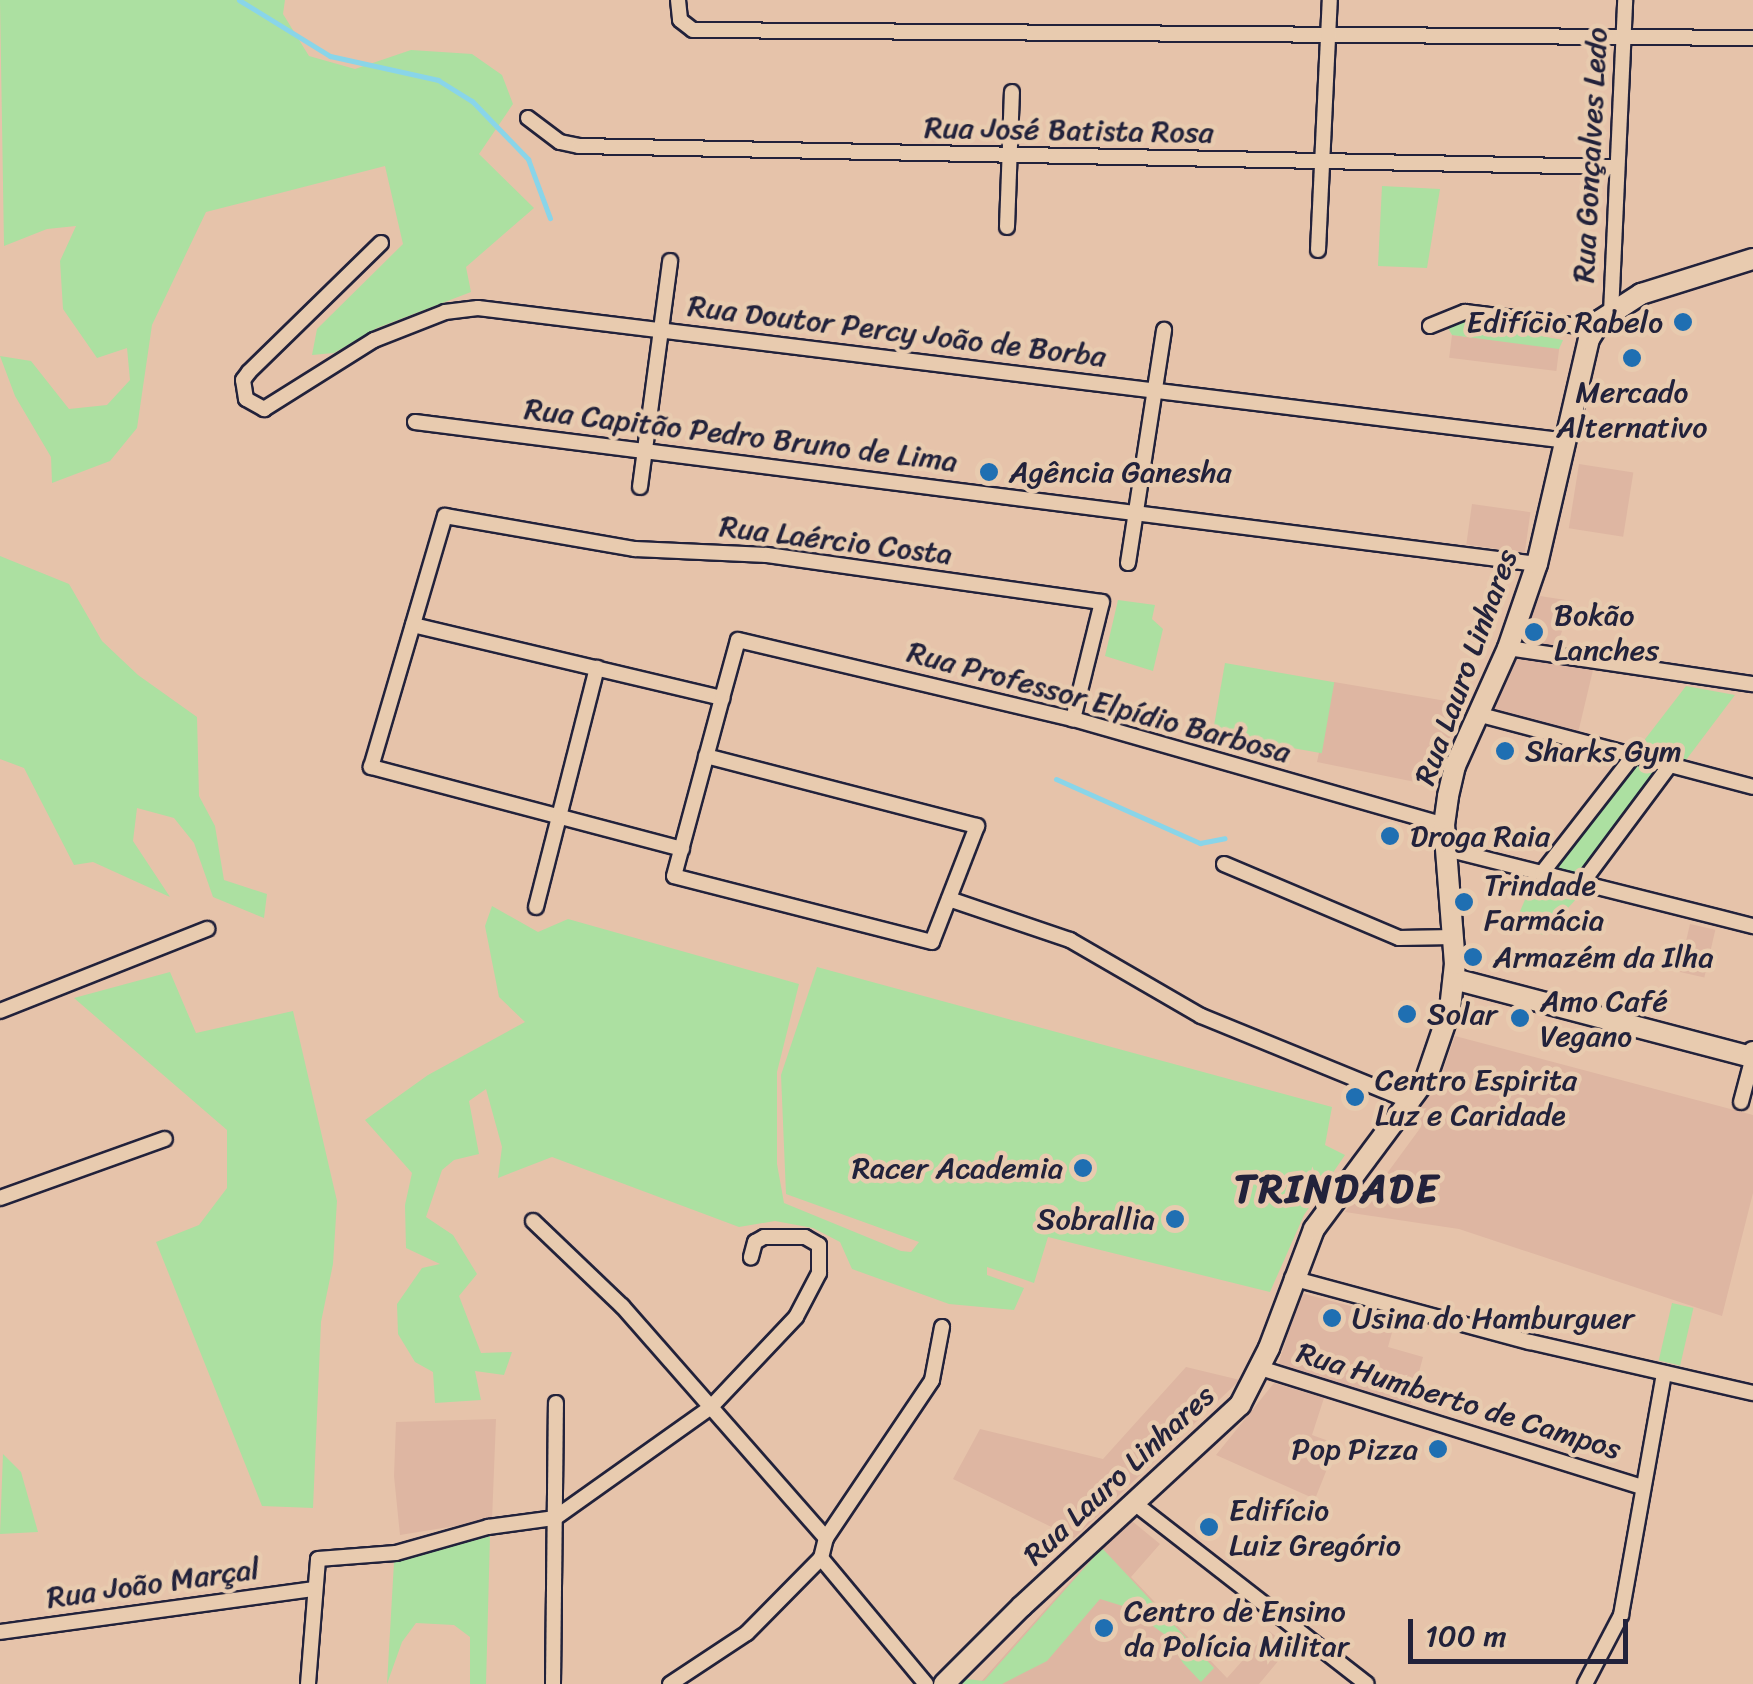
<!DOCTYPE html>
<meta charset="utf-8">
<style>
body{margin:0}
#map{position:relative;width:1753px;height:1684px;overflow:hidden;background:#e6c3aa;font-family:Sriracha,sans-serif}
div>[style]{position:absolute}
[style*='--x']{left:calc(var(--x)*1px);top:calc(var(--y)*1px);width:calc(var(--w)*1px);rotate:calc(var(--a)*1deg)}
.built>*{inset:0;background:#deb6a2;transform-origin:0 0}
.green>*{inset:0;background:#ace0a1;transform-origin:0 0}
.stream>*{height:5px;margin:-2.5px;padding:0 2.5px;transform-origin:2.5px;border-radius:2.5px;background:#89d5e9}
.roads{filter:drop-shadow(2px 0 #22223b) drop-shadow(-2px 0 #22223b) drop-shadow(0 2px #22223b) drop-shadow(0 -2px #22223b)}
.street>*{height:14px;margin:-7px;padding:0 7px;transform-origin:7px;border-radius:7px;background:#e8cbaf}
.secondary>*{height:20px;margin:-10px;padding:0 10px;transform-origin:10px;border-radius:10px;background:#e8cbaf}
.dots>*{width:28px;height:28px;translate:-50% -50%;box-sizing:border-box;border:5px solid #e8cbaf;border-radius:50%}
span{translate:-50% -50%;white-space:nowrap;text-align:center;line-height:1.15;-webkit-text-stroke:9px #e8cbaf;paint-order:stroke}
.street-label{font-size:30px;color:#22223b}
.poi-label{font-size:30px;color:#22223b}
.right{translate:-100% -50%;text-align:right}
.left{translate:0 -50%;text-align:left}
.district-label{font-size:40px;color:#22223b;font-weight:700;letter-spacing:2.5px}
.scale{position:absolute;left:1408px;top:1619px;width:220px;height:45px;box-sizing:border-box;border:5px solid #22223b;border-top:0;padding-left:12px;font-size:30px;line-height:35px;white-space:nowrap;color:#22223b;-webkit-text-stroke:8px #e8cbaf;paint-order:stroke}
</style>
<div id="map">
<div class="built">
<div style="left:1452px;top:335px;width:108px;height:23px;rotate:7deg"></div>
<div style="left:1579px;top:464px;width:55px;height:65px;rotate:9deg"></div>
<div style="left:1472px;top:504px;width:59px;height:41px;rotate:8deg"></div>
<div style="clip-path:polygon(1540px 596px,1572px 601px,1556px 649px,1520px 643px)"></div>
<div style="clip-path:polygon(1509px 656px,1593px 670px,1578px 733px,1482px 711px)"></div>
<div style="clip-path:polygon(1334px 682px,1464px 704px,1430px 785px,1317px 762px)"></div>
<div style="left:1690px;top:924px;width:26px;height:49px;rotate:13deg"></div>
<div style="clip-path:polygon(1455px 1036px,1753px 1115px,1753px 1193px,1722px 1316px,1459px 1229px,1345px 1212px,1371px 1175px,1388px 1172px,1421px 1127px,1417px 1111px,1443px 1070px)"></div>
<div style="clip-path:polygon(1301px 1293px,1396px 1318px,1388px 1347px,1423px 1357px,1410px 1406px,1278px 1365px)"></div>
<div style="clip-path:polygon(1186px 1367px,1240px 1380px,1074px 1538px,953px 1479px,980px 1429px,1103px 1459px)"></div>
<div style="clip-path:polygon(1274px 1383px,1324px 1398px,1312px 1435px,1337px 1444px,1315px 1499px,1216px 1455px)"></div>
<div style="clip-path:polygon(496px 1419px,492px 1520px,400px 1535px,394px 1476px,396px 1422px)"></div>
<div style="clip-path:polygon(1132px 1521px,1160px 1544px,1131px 1577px,1227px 1678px,1269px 1631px,1290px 1647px,1259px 1684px,979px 1684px,1102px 1546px)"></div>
</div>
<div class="green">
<div style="clip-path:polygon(0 0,285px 0,283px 14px,309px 56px,355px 69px,411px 50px,472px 54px,502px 75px,513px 104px,479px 154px,534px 208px,466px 267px,471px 292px,377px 328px,334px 353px,312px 355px,317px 329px,403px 244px,385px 166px,206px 212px,152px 325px,137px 428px,110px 461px,52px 483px,51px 457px,15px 396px,0 356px,31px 361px,69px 409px,107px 405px,130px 380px,127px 348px,97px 358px,63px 309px,60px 261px,76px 226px,47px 229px,4px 246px)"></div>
<div style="clip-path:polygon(1382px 186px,1440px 189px,1427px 268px,1378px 266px)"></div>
<div style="clip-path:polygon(1453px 320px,1563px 340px,1559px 349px,1452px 335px,1448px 328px)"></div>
<div style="clip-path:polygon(0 556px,69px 584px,102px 641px,138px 675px,197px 717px,199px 796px,215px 826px,224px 880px,267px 894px,264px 918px,213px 897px,194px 843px,174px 818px,137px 808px,133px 841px,170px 897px,93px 862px,74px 865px,24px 768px,0 759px)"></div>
<div style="clip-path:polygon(1118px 600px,1155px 605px,1152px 619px,1163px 629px,1153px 671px,1105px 656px)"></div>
<div style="left:1225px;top:663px;width:111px;height:72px;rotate:10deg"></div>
<div style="clip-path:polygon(1686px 686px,1735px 695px,1686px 760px,1639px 747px)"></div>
<div style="clip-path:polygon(1633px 763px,1661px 770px,1580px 875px,1551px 868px)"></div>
<div style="clip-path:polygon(1532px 883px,1579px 896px,1543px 935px,1516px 921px)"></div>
<div style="clip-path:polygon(492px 906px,538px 932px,568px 919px,799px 984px,777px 1072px,777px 1164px,784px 1203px,901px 1251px,911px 1252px,919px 1242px,786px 1194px,781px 1075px,817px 967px,1332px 1107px,1325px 1145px,1345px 1155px,1304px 1215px,1270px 1292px,1048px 1237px,1034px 1283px,987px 1267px,987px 1275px,1024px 1288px,1014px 1310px,949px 1304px,852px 1269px,840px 1242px,813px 1228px,775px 1221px,739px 1227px,552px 1157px,498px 1178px,502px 1147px,486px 1089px,469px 1101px,479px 1154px,454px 1160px,442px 1170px,426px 1217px,453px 1235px,477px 1274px,459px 1296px,481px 1353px,512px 1352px,504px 1375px,475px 1371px,481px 1400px,435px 1403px,433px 1372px,415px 1362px,398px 1334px,397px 1304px,422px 1268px,440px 1264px,406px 1248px,405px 1205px,412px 1173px,365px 1120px,428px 1075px,525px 1022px,499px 997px,485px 926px)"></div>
<div style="clip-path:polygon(170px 972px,196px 1033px,293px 1011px,337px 1201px,333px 1264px,321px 1322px,313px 1508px,262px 1506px,156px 1242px,199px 1225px,227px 1188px,227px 1130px,74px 998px)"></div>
<div style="left:1672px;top:1303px;width:22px;height:59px;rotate:13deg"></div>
<div style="clip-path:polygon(3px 1454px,21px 1472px,38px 1532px,0 1534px)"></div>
<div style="clip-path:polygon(490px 1536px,486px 1684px,470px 1684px,470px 1637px,454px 1625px,416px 1623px,402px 1642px,387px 1684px,394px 1562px)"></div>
<div style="clip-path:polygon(1102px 1548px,1214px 1668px,1201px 1682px,1183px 1663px,1167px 1636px,1126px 1607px,1100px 1599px,1047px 1661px,1002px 1684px,952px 1684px,958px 1678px,984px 1681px)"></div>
</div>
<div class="stream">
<div style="--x:239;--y:0;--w:107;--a:31.6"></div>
<div style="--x:330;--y:56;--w:111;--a:12.5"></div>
<div style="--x:438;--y:80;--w:40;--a:32"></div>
<div style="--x:472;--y:101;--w:81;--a:46"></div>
<div style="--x:528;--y:159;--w:63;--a:69.6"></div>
<div style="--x:1056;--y:779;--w:158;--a:24"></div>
<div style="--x:1200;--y:843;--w:25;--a:-11"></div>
</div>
<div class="roads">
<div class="street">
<div style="--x:678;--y:0;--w:20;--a:84"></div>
<div style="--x:680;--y:20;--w:16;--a:38"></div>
<div style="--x:693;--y:30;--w:1060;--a:0.43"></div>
<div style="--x:528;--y:118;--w:40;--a:37"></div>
<div style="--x:560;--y:142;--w:19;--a:12"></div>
<div style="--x:579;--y:146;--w:1038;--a:1.16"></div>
<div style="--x:1007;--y:227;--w:135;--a:-87.9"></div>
<div style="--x:381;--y:243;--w:185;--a:135.7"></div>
<div style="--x:249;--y:372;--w:10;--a:127"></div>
<div style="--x:243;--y:380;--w:19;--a:81"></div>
<div style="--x:246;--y:399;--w:21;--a:29"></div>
<div style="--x:264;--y:409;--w:130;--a:-32.1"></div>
<div style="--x:374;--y:340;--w:76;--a:-21.5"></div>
<div style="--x:445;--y:312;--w:33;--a:-7"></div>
<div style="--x:478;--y:308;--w:1098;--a:6.96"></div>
<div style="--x:1318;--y:250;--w:250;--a:-87.3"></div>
<div style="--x:1611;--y:313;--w:313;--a:-87.4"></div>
<div style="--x:1430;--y:326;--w:38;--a:-22"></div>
<div style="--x:1465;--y:312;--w:131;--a:7"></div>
<div style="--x:415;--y:422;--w:1131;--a:7.21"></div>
<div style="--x:640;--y:487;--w:228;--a:-82.4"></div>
<div style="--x:1128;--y:563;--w:236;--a:-81.2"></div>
<div style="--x:413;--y:625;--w:318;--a:13.3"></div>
<div style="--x:1508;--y:648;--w:248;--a:8.4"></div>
<div style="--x:1477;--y:714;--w:285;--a:14.8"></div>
<div style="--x:706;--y:756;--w:280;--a:14.5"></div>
<div style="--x:977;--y:826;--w:124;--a:111.2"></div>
<div style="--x:932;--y:942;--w:266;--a:-165.7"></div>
<div style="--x:674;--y:876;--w:184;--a:-74.9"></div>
<div style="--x:722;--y:698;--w:60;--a:-74.6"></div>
<div style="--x:738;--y:640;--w:344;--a:13.3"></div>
<div style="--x:1073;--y:719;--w:386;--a:15.9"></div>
<div style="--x:682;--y:849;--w:322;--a:-165.2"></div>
<div style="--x:371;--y:767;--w:262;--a:-73.6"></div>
<div style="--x:445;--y:516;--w:193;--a:9.9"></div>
<div style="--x:635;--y:549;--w:132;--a:2.6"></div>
<div style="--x:767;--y:555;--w:338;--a:8"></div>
<div style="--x:1102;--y:602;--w:121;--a:103.9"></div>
<div style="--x:1446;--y:849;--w:317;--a:14.1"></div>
<div style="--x:1224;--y:864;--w:190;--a:22.9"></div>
<div style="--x:1399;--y:938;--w:55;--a:-1"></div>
<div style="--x:1542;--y:873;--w:148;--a:-52.1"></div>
<div style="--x:1582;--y:883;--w:147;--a:-53.3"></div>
<div style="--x:949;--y:899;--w:128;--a:18.7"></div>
<div style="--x:1070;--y:940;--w:151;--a:30.1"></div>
<div style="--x:1201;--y:1016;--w:228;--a:22.2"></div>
<div style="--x:536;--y:907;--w:247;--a:-75.7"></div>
<div style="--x:0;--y:1011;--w:223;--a:-21.6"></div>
<div style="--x:1741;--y:1102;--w:47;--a:-75.1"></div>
<div style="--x:0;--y:1198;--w:175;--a:-19.7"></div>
<div style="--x:533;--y:1221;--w:123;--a:43.7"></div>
<div style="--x:622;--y:1306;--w:309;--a:48.7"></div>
<div style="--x:1292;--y:1278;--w:246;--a:15.1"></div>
<div style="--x:1530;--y:1342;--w:229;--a:12.9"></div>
<div style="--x:1260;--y:1368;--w:399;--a:17.3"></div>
<div style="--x:1133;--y:1502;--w:296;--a:37.9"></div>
<div style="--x:821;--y:1558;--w:164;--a:50.2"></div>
<div style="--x:0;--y:1632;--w:316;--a:-7.8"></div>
<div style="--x:308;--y:1684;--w:125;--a:-85.4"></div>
<div style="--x:318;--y:1559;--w:78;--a:-4.4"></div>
<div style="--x:396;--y:1553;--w:96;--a:-15.8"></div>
<div style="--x:488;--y:1527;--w:68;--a:-7.7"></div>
<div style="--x:555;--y:1518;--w:190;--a:-35.4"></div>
<div style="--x:710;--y:1408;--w:125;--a:-46.6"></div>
<div style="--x:796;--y:1317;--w:50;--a:-62.4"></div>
<div style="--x:819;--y:1273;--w:28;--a:-90"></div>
<div style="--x:819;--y:1245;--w:16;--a:-150"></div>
<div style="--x:805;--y:1237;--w:41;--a:180"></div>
<div style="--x:764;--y:1237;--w:10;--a:151"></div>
<div style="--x:755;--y:1242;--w:16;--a:105"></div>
<div style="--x:553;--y:1684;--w:281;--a:-89.4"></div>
<div style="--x:670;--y:1684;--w:92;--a:-33.5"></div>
<div style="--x:747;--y:1633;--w:105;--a:-45.4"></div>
<div style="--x:821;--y:1558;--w:21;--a:-76"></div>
<div style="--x:826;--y:1538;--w:190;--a:-56.1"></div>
<div style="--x:932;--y:1380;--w:54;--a:-79.3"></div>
<div style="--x:1585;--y:1684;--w:78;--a:-62.4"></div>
<div style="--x:1621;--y:1615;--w:246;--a:-79.9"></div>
</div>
<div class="secondary">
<div style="--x:1454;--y:979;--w:308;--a:14.7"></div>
<div style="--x:1752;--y:1057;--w:5;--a:-79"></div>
<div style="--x:944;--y:1684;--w:110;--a:-45"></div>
<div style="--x:1022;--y:1606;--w:297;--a:-42.7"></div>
<div style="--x:1240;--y:1405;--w:64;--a:-63"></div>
<div style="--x:1269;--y:1348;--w:127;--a:-69.3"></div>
<div style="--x:1314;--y:1229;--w:187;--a:-53.3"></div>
<div style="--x:1426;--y:1079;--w:74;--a:-71.1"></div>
<div style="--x:1450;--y:1009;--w:45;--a:-83.7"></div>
<div style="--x:1455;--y:964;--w:139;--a:-94.5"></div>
<div style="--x:1444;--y:825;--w:29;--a:-82"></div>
<div style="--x:1448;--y:796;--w:31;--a:-77"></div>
<div style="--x:1455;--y:766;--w:129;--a:-65.8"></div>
<div style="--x:1508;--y:648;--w:89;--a:-71"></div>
<div style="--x:1537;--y:564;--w:231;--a:-77"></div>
<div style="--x:1589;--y:339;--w:22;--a:-58"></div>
<div style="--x:1601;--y:320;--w:48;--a:-33"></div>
<div style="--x:1641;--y:294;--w:117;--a:-17.4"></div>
</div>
</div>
<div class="dots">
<div style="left:1683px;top:322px;background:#1f6fb2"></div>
<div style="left:1632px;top:358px;background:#1f6fb2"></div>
<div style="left:989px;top:472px;background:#1f6fb2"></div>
<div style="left:1534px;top:632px;background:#1f6fb2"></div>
<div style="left:1505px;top:751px;background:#1f6fb2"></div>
<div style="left:1390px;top:836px;background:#1f6fb2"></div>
<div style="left:1464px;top:902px;background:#1f6fb2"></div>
<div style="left:1473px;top:957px;background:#1f6fb2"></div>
<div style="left:1407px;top:1014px;background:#1f6fb2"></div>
<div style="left:1520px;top:1018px;background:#1f6fb2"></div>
<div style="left:1355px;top:1097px;background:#1f6fb2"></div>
<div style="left:1083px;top:1168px;background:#1f6fb2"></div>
<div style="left:1175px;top:1219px;background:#1f6fb2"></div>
<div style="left:1332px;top:1318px;background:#1f6fb2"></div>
<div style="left:1438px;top:1449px;background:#1f6fb2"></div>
<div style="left:1209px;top:1527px;background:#1f6fb2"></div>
<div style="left:1104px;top:1628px;background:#1f6fb2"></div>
</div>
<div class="street-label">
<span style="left:1069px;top:130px;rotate:1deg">Rua José Batista Rosa</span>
<span style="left:1590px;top:155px;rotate:-87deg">Rua Gonçalves Ledo</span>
<span style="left:897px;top:331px;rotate:7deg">Rua Doutor Percy João de Borba</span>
<span style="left:741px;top:435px;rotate:7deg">Rua Capitão Pedro Bruno de Lima</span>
<span style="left:836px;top:540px;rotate:7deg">Rua Laércio Costa</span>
<span style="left:1466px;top:667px;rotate:-70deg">Rua Lauro Linhares</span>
<span style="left:1099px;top:702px;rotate:15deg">Rua Professor Elpídio Barbosa</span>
<span style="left:1459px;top:1401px;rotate:17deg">Rua Humberto de Campos</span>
<span style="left:1119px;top:1475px;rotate:-43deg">Rua Lauro Linhares</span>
<span style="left:153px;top:1583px;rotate:-8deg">Rua João Marçal</span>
</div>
<div class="poi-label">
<span class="right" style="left:1663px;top:322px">Edifício Rabelo</span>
<span style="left:1632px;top:409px">Mercado<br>Alternativo</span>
<span class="left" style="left:1009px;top:472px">Agência Ganesha</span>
<span class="left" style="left:1554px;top:632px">Bokão<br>Lanches</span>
<span class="left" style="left:1525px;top:751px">Sharks Gym</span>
<span class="left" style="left:1410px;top:836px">Droga Raia</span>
<span class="left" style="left:1484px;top:902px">Trindade<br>Farmácia</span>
<span class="left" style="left:1493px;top:957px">Armazém da Ilha</span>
<span class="left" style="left:1540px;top:1018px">Amo Café<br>Vegano</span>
<span class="left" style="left:1427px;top:1014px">Solar</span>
<span class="left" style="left:1375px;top:1097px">Centro Espirita<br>Luz e Caridade</span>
<span class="right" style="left:1063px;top:1168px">Racer Academia</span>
<span class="right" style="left:1155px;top:1219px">Sobrallia</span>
<span class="left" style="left:1352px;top:1318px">Usina do Hamburguer</span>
<span class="right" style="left:1418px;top:1449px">Pop Pizza</span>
<span class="left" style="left:1229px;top:1527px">Edifício<br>Luiz Gregório</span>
<span class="left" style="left:1124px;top:1628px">Centro de Ensino<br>da Polícia Militar</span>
</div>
<div class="district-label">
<span style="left:1337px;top:1189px">TRINDADE</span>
</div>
<div class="scale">100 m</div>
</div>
